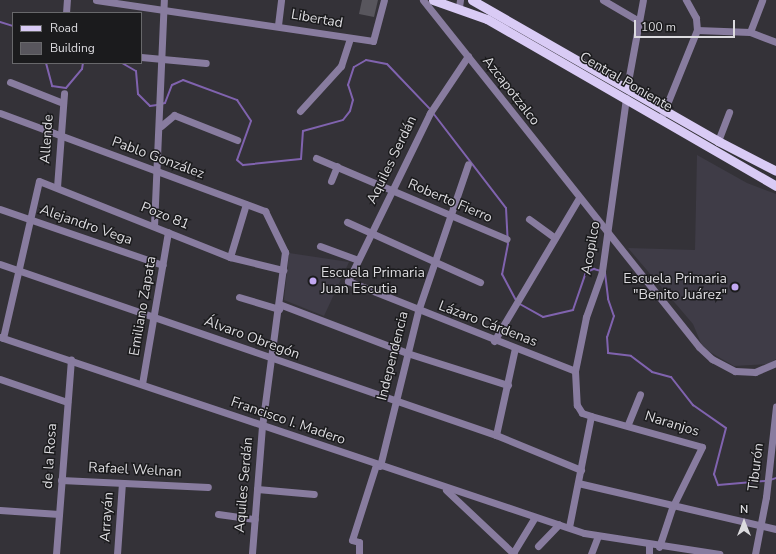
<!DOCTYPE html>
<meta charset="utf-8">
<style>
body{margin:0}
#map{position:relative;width:776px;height:554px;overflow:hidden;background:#343238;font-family:"Nunito Sans",sans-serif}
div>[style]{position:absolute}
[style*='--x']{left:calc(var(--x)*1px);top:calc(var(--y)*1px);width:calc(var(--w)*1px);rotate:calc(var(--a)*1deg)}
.built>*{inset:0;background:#3f3c47}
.stream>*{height:2px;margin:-1px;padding:0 1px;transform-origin:1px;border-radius:1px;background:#8063af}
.building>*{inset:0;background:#58565d}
.minor>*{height:7px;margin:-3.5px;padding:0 3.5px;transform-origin:3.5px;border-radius:3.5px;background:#887c9f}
.major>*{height:9px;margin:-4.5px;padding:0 4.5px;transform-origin:4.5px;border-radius:4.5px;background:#d9cbf5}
.dots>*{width:11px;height:11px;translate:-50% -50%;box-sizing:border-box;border:2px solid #1b1b1d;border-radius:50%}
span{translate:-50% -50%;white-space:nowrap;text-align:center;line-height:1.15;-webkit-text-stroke:3px #1b1b1d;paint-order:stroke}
.street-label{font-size:14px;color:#dcdbdf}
.poi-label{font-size:14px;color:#dcdbdf}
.left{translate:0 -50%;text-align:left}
.right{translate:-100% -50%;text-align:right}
.legend{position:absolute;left:12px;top:12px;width:130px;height:52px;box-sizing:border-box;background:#1b1b1d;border:1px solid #68686b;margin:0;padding:5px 7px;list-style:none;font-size:12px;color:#dcdbdf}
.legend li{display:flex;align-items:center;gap:8px;height:20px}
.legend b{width:20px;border:1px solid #68686b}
.north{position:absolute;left:724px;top:502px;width:40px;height:40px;-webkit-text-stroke:3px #1b1b1d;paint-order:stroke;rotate:0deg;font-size:11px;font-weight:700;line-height:16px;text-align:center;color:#dcdbdf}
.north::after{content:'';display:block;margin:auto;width:14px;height:18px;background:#dcdbdf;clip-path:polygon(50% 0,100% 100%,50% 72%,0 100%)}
.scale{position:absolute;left:634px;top:20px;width:101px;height:18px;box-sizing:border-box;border:2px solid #dcdbdf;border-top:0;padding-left:5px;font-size:12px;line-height:14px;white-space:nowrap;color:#dcdbdf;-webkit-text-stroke:3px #1b1b1d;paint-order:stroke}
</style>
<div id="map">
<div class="built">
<div style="clip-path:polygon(697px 155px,747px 183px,776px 194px,776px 359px,769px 364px,734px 366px,703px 348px,693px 324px,628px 248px,695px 250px)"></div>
<div style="clip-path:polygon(289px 253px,349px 262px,324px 316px,284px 300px)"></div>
</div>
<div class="stream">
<div style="--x:0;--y:22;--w:14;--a:17"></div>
<div style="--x:46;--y:63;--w:24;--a:75"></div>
<div style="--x:52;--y:86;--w:14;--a:8"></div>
<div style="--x:66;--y:88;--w:25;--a:-50"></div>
<div style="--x:82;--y:69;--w:6;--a:-81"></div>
<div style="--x:122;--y:63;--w:16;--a:30"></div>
<div style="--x:136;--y:71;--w:23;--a:85"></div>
<div style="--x:138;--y:94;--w:17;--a:45"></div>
<div style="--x:150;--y:106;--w:7;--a:-8"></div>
<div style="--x:161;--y:104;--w:4;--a:-14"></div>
<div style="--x:165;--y:103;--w:19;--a:-69"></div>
<div style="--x:172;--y:85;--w:12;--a:-24"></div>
<div style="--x:183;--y:80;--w:58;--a:20.3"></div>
<div style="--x:237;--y:100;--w:25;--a:56"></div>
<div style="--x:251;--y:121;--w:41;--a:109.7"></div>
<div style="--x:237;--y:160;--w:8;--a:40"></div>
<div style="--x:243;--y:165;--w:58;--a:-5.9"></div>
<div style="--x:301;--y:159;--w:28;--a:-86"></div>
<div style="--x:303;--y:131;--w:41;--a:-15.4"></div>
<div style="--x:343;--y:120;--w:11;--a:-52"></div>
<div style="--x:350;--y:111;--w:11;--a:-75"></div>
<div style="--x:353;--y:100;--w:16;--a:-108"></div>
<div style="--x:348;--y:85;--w:19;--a:-72"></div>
<div style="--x:354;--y:67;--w:14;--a:-30"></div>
<div style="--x:366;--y:60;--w:21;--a:11"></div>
<div style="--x:387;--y:64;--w:62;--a:46.3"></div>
<div style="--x:433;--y:113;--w:120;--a:52.5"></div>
<div style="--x:506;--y:208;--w:36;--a:87"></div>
<div style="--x:508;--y:244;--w:31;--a:101"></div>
<div style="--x:502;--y:274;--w:30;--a:62"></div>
<div style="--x:605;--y:273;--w:26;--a:83"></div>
<div style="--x:608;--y:299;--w:18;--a:71"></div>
<div style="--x:614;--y:316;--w:22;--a:108"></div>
<div style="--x:607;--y:337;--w:16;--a:86"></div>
<div style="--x:608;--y:353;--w:23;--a:7"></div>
<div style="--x:631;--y:356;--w:26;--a:37"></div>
<div style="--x:652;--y:372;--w:20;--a:15"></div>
<div style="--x:671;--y:377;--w:36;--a:52"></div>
<div style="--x:693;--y:405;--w:40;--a:34.9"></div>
<div style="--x:726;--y:428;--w:48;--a:104.6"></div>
<div style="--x:714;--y:474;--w:12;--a:70"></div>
<div style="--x:718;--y:485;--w:47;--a:-4.9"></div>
<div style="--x:518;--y:303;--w:29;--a:29"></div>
<div style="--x:543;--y:317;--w:31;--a:-13"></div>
<div style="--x:573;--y:310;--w:40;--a:-71.1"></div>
<div style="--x:586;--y:272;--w:9;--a:-21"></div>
<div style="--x:594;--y:269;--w:7;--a:16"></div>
<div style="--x:770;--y:480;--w:6;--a:-18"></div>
</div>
<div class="building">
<div style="clip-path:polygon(362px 0,378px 0,374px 17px,359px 14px)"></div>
</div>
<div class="minor">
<div style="--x:96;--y:0;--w:280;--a:8.4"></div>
<div style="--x:373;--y:41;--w:42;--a:-75"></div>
<div style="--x:423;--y:0;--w:443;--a:51.5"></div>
<div style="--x:699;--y:347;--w:18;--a:43"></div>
<div style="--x:712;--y:359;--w:26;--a:28"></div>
<div style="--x:735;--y:371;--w:20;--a:3"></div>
<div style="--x:755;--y:372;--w:23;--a:-23"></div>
<div style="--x:603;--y:0;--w:42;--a:30.3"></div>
<div style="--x:459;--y:7;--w:7;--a:-82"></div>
<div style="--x:66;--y:13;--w:13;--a:-86"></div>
<div style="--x:278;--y:25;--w:25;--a:-83"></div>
<div style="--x:697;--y:30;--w:53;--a:2.2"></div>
<div style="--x:750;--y:32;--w:28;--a:21"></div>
<div style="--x:750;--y:32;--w:34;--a:-69"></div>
<div style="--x:468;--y:56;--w:69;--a:123.7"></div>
<div style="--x:430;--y:113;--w:187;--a:116"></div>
<div style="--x:348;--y:281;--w:244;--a:21.6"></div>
<div style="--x:141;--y:57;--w:65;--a:5.3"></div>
<div style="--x:10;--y:82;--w:57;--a:21.6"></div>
<div style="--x:627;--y:87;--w:88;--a:-79.6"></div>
<div style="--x:626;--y:98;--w:176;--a:97.9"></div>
<div style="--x:602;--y:272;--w:48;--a:109.6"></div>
<div style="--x:586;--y:317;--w:55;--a:101.5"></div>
<div style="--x:575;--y:371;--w:34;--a:87"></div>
<div style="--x:577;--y:405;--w:9;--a:58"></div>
<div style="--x:582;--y:413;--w:9;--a:18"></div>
<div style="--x:591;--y:416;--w:115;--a:15.6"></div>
<div style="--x:702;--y:447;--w:68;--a:116.2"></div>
<div style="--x:672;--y:508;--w:41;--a:108.4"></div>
<div style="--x:300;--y:111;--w:61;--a:-47.7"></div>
<div style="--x:341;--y:66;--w:29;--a:-72"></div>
<div style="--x:0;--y:113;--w:283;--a:20.3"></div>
<div style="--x:265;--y:211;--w:46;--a:64"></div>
<div style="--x:285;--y:252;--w:176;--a:97.5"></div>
<div style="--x:262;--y:426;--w:128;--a:94.5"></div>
<div style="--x:663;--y:114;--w:91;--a:-68"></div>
<div style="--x:697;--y:30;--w:12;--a:-95"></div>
<div style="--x:696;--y:18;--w:21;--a:-119"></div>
<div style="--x:161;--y:126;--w:17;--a:-40"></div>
<div style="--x:174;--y:115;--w:68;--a:21.6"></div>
<div style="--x:718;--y:141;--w:31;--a:-69"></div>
<div style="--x:316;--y:158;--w:207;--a:23"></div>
<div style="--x:331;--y:181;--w:16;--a:-68"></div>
<div style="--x:57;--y:187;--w:94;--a:-85.7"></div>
<div style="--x:0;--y:209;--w:172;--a:19"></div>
<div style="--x:529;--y:219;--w:32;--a:36"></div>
<div style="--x:347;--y:222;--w:146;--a:24.3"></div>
<div style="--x:154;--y:226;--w:226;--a:-87.5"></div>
<div style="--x:320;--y:246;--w:40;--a:20.2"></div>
<div style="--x:230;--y:257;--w:55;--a:-73.2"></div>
<div style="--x:0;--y:264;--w:525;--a:19.02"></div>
<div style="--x:496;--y:435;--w:92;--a:22.4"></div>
<div style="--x:239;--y:297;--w:42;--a:16.7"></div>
<div style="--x:279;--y:304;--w:137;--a:20.9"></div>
<div style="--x:407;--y:353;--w:106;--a:17.6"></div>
<div style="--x:0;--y:337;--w:616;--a:18.55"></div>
<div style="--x:584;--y:533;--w:137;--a:8.8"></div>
<div style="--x:3;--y:338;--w:161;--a:-77.1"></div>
<div style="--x:39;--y:181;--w:206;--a:21.7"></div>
<div style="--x:230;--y:257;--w:55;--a:13.8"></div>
<div style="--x:494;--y:341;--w:166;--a:-59.3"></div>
<div style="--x:0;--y:379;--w:71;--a:18.9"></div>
<div style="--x:142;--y:384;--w:154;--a:-80.3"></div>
<div style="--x:628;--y:424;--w:32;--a:-68"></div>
<div style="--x:496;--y:435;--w:89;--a:-77.7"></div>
<div style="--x:380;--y:466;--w:160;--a:-76.2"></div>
<div style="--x:418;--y:311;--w:155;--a:-71.2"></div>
<div style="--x:61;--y:480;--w:147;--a:2.7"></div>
<div style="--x:578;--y:483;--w:203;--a:13.1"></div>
<div style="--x:257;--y:489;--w:57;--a:5"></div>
<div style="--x:446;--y:490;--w:93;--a:43.3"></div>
<div style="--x:0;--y:510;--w:59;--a:3.9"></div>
<div style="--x:218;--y:514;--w:37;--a:8"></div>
<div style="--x:569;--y:527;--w:113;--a:-78.8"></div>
<div style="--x:538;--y:546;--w:30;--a:-46"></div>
<div style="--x:513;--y:553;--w:42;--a:-58.6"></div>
<div style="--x:56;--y:554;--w:195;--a:-85.6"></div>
<div style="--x:117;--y:554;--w:71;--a:-86"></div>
<div style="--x:359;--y:554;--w:12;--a:-90"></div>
<div style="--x:359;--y:542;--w:7;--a:-164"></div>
<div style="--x:352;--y:540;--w:79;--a:-72.3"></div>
<div style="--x:591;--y:554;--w:19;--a:-69"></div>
<div style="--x:649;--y:554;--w:9;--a:-90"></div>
<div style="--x:755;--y:554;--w:58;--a:-79.1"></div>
<div style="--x:766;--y:497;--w:91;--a:-83.7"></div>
</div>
<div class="major">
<div style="--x:433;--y:0;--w:57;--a:19.4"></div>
<div style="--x:487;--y:19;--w:334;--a:30"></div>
<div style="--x:472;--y:0;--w:284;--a:29.8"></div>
<div style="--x:718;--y:141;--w:65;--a:27.3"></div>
</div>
<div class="dots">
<div style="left:313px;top:281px;background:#c2a8f2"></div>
<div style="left:735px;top:287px;background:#c2a8f2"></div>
</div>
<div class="street-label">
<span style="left:317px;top:19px;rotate:10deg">Libertad</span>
<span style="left:626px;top:82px;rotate:30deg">Central Poniente</span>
<span style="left:511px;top:91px;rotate:52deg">Azcapotzalco</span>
<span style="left:47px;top:139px;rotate:-86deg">Allende</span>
<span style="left:158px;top:158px;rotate:20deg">Pablo González</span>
<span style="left:392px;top:160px;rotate:-64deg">Aquiles Serdán</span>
<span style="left:450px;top:201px;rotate:23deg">Roberto Fierro</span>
<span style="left:165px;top:216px;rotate:22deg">Pozo 81</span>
<span style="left:86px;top:225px;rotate:19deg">Alejandro Vega</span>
<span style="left:591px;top:248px;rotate:-80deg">Acopilco</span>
<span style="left:143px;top:306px;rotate:-80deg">Emiliano Zapata</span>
<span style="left:488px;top:324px;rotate:21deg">Lázaro Cárdenas</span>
<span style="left:252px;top:338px;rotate:20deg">Álvaro Obregón</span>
<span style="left:393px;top:356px;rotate:-76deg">Independencia</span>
<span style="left:288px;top:421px;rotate:19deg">Francisco I. Madero</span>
<span style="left:672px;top:424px;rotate:17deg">Naranjos</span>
<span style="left:50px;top:456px;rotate:-86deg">de la Rosa</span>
<span style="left:756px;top:467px;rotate:-83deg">Tiburón</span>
<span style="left:135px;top:470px;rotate:3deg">Rafael Welnan</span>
<span style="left:244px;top:485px;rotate:-85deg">Aquiles Serdán</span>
<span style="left:107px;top:517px;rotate:-86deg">Arrayán</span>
</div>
<div class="poi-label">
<span class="left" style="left:321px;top:281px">Escuela Primaria<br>Juan Escutia</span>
<span class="right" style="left:727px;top:287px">Escuela Primaria<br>"Benito Juárez"</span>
</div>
<ul class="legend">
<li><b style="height:5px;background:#d9cbf5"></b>Road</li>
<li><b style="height:11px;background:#58565d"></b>Building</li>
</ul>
<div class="north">N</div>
<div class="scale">100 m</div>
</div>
